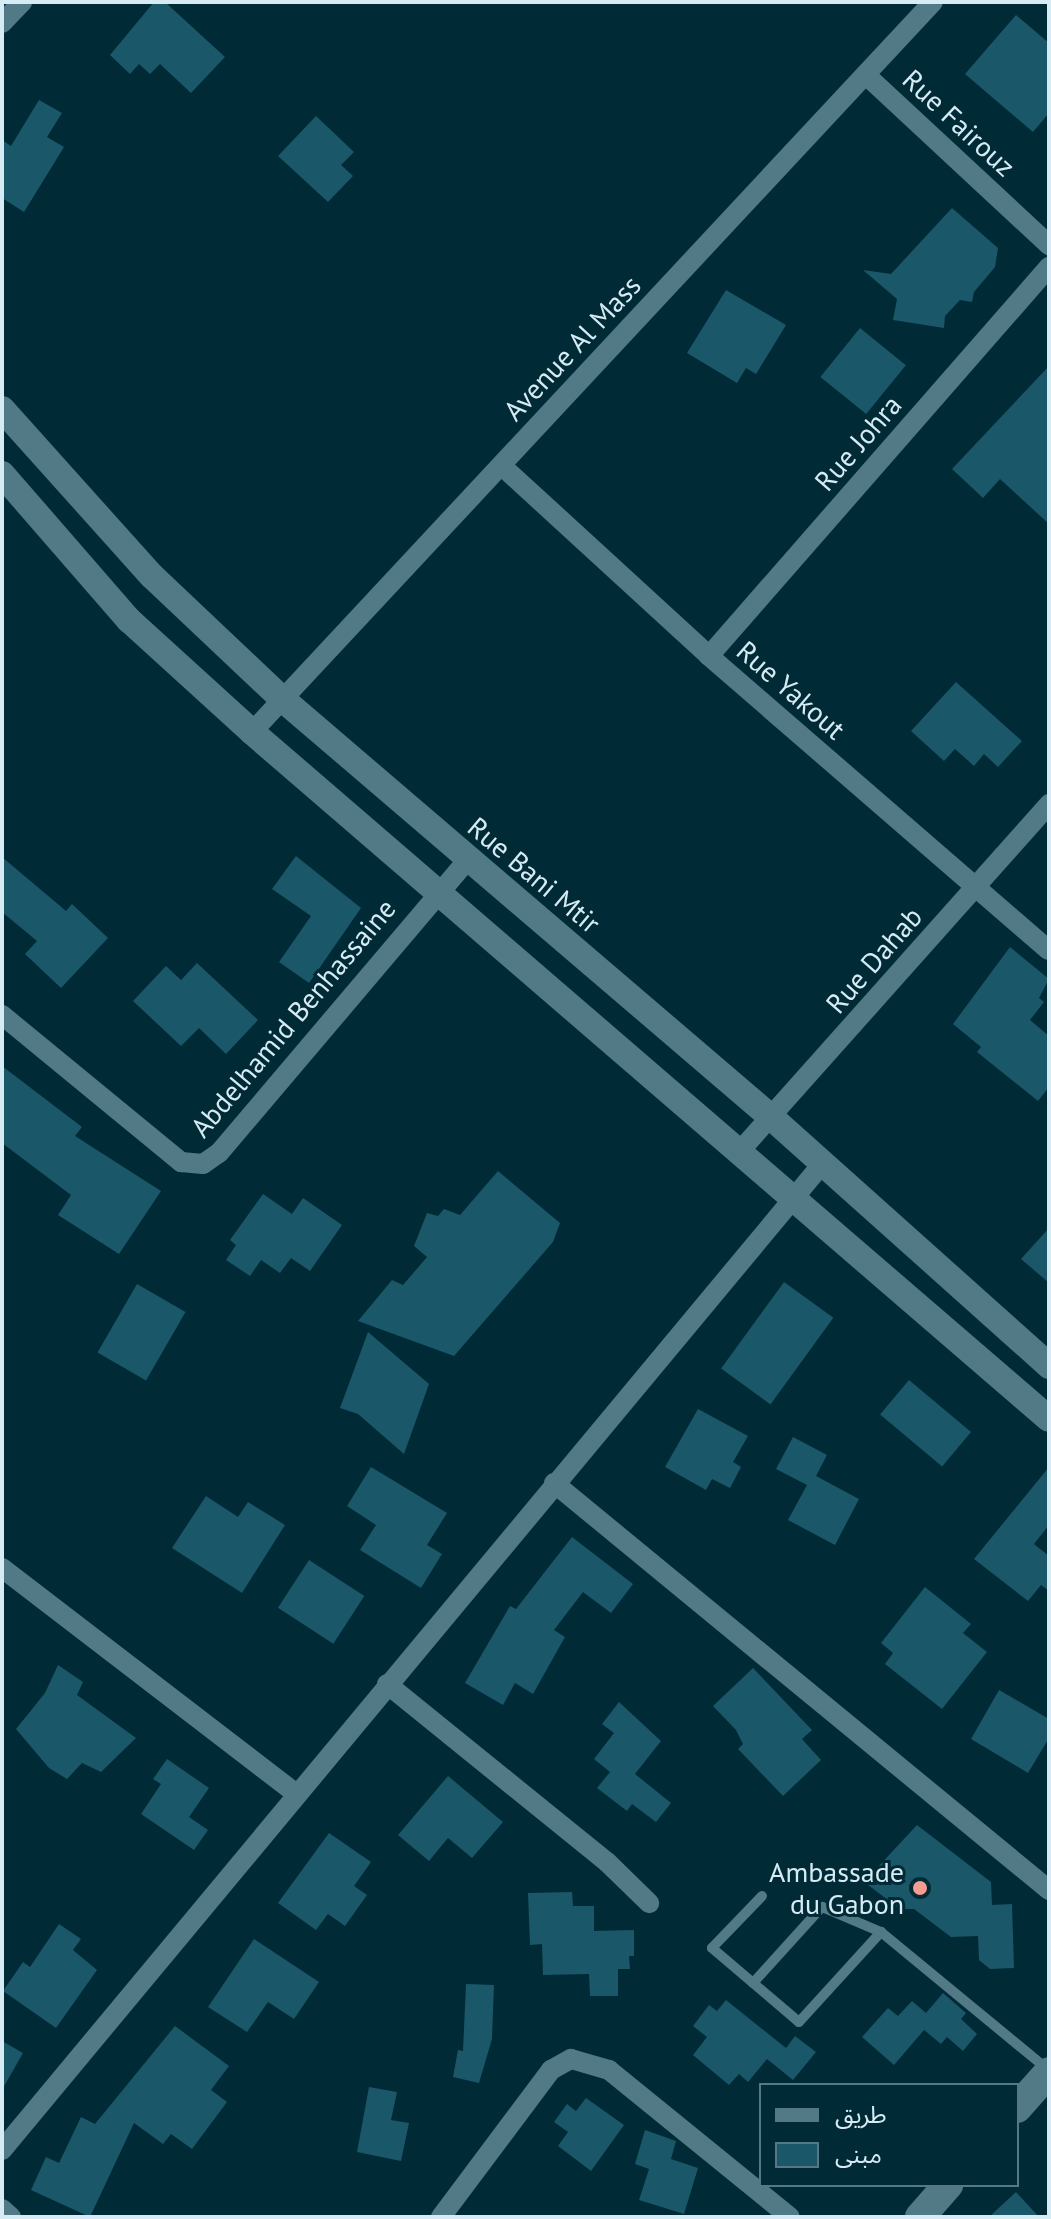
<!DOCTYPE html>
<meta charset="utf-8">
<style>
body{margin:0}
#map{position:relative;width:1051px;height:2219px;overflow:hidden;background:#002b36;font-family:"PT Sans","Noto Sans Arabic",sans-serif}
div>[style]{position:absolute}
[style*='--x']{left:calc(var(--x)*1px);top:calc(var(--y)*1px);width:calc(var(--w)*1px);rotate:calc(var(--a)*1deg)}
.building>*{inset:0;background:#1a5768;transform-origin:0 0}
.service>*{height:10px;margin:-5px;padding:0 5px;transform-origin:5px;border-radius:5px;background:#517986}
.minor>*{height:20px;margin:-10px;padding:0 10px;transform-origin:10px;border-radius:10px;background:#517986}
.tertiary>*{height:26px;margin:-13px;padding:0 13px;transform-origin:13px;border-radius:13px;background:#517986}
.secondary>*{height:30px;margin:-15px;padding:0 15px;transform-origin:15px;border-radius:15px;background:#517986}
.dots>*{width:22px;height:22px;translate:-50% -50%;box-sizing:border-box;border:4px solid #002b36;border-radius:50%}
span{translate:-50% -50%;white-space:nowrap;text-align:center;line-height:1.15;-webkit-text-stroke:6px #002b36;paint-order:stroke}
.street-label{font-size:28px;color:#d6ebf3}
.poi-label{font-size:28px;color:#d6ebf3}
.right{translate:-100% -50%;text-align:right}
.frame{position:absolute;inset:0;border:4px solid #d6ebf3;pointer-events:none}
.legend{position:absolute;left:759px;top:2083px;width:260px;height:104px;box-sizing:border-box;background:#002b36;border:2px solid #567882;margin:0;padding:10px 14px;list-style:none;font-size:24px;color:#d6ebf3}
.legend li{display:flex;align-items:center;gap:16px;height:40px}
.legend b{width:40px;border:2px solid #567882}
</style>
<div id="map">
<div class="building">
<div style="clip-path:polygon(154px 2px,165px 2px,225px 57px,191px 93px,160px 64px,150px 74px,139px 64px,130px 74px,110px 55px)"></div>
<div style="clip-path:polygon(1016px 15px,1049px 43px,1049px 113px,1033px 132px,965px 74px)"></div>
<div style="clip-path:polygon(39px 100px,62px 113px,47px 137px,64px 147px,24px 212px,2px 198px,2px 140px,11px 146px)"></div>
<div style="clip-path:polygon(316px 116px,354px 152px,341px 165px,353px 176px,328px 202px,278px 156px)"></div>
<div style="clip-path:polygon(952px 208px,998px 248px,995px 267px,974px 292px,972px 302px,960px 300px,945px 316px,944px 328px,893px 320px,897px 299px,863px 270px,891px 274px)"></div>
<div style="clip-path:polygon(726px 290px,786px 325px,756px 374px,746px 368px,737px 383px,687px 353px)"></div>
<div style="left:860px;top:328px;width:59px;height:63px;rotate:39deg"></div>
<div style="clip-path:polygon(1049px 366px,1049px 524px,1000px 479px,983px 498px,952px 469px)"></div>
<div style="clip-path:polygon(956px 682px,1022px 741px,998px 767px,984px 754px,974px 766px,955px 749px,944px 761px,911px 731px)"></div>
<div style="clip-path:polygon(296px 856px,361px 908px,309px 983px,279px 962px,311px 916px,272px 889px)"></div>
<div style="clip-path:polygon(2px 857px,66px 911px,72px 904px,108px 938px,61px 988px,25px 954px,37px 941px,2px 912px)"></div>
<div style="clip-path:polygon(1010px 947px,1049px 979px,1039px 998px,1044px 1002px,1030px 1020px,1049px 1036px,1049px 1087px,1038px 1101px,977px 1052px,981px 1047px,953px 1024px)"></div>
<div style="clip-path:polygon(197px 963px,258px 1020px,226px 1054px,199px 1028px,181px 1046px,133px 1001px,166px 966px,181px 980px)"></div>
<div style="clip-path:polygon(2px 1066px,82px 1127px,75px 1136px,161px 1191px,119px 1254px,58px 1215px,71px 1195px,2px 1143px)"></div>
<div style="clip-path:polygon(498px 1171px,560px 1223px,553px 1242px,454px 1356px,358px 1321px,392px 1280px,403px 1285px,427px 1257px,414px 1246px,427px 1213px,438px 1216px,444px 1209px,460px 1215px)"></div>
<div style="clip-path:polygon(263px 1194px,292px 1214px,303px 1198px,342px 1225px,310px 1271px,291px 1258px,280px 1273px,261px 1260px,250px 1276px,226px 1260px,236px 1245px,230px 1240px)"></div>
<div style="clip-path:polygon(1049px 1228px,1049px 1283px,1021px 1259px)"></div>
<div style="left:784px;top:1282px;width:61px;height:107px;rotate:36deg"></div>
<div style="left:137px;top:1284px;width:56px;height:79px;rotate:30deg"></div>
<div style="clip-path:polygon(368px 1332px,429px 1384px,404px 1454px,358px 1414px,340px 1408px)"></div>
<div style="left:909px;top:1380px;width:81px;height:45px;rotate:40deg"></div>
<div style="clip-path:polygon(698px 1409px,748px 1436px,733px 1462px,741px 1467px,730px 1488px,712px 1479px,706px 1490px,665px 1467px)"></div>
<div style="clip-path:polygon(793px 1437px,827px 1455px,816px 1476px,859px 1499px,835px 1545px,788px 1520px,807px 1485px,776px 1469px)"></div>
<div style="clip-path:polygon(371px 1467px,447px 1513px,427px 1545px,442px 1554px,421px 1588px,360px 1550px,376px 1525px,347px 1506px)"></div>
<div style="clip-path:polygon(1049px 1467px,1049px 1525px,1034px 1544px,1049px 1556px,1049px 1591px,1041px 1585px,1028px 1601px,974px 1559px)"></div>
<div style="clip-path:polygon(206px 1496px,238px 1517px,248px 1502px,285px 1525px,242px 1593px,172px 1548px)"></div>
<div style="clip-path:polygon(572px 1537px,633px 1584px,611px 1613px,583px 1592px,554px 1630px,565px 1637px,533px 1694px,515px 1683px,503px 1705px,465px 1683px,510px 1606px,516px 1609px)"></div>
<div style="left:309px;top:1560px;width:66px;height:57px;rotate:33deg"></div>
<div style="clip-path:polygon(925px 1587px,971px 1624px,963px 1633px,987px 1652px,942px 1709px,885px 1664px,893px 1653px,881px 1643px)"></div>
<div style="clip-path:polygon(58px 1665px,83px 1682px,77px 1695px,136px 1738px,101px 1772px,82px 1763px,67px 1779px,49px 1768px,16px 1729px,45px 1693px)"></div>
<div style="clip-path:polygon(753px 1668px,812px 1730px,802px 1739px,821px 1760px,783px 1796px,738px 1749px,743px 1744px,736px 1730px,713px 1706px)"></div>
<div style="clip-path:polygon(999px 1690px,1049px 1719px,1049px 1738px,1028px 1773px,971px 1739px)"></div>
<div style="clip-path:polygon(619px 1702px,661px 1741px,635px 1774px,671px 1803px,656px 1822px,632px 1804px,627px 1811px,597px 1788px,610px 1772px,594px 1759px,614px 1733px,602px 1724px)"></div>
<div style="clip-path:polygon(167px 1759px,209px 1788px,189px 1817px,208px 1830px,194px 1850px,141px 1814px,161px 1784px,153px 1779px)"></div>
<div style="clip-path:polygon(448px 1776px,503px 1822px,472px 1858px,448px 1838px,429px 1861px,398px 1835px)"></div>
<div style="clip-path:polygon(917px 1825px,991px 1882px,992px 1905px,1012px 1904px,1014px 1968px,990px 1969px,979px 1960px,978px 1936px,951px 1937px,914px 1909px,900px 1909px,864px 1882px)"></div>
<div style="clip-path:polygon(329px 1833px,371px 1862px,354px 1886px,367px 1895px,345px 1926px,328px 1914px,316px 1930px,278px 1903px)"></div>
<div style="clip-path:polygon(572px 1892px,573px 1906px,594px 1906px,594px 1931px,634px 1930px,634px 1956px,629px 1956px,630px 1969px,618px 1969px,618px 1996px,590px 1996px,589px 1974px,543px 1975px,542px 1944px,530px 1945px,528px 1893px)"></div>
<div style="clip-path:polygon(59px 1924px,81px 1939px,73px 1950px,97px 1970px,56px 2028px,3px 1991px,23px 1962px,30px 1967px)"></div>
<div style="clip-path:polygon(254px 1939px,319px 1982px,294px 2019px,268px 2002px,247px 2032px,208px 2007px)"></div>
<div style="clip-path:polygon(466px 1984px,494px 1985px,492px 2039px,479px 2083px,453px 2077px,458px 2050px,463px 2051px)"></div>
<div style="clip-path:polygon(943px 1993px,966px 2013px,961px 2019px,977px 2034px,963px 2051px,947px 2037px,941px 2044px,924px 2030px,894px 2065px,862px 2037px,888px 2008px,898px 2016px,912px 2001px,926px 2013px)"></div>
<div style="clip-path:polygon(726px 2000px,786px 2048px,795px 2036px,816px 2052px,793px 2080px,767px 2059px,748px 2082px,739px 2074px,729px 2085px,693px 2055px,707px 2037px,693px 2026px,709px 2005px,717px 2011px)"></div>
<div style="clip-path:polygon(175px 2026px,229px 2066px,211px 2090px,227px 2102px,192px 2149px,171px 2134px,163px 2144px,134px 2123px,90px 2217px,31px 2190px,46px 2157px,59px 2163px,81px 2117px,95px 2124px)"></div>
<div style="clip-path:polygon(2px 2041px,23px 2053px,2px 2090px)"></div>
<div style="clip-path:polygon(369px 2087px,397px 2092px,391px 2120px,409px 2123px,401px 2161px,357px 2152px)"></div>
<div style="clip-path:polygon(586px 2098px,624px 2125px,591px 2171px,558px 2146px,568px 2132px,554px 2122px,567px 2104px,576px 2111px)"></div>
<div style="clip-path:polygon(645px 2130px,676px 2141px,671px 2159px,698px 2168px,684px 2214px,639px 2200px,649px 2169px,635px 2164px)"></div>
<div style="clip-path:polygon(1016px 2192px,1039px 2217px,989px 2217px)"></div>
</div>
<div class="service">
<div style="--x:762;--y:1896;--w:72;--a:133.9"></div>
<div style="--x:712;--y:1948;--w:114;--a:40.4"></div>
<div style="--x:799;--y:2022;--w:122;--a:-47.7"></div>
<div style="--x:881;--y:1932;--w:215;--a:39.5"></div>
<div style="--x:753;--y:1983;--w:103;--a:-47.8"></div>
<div style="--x:822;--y:1907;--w:64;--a:23"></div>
</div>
<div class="minor">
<div style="--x:2;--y:23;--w:29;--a:-46"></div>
<div style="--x:866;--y:75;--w:250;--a:42.9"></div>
<div style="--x:502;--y:466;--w:281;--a:42.5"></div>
<div style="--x:709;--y:656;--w:449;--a:40.9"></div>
<div style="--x:709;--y:656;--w:517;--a:-48.85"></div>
<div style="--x:252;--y:732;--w:998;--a:-46.99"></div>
<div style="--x:2;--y:1015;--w:232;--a:39.4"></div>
<div style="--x:181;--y:1162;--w:22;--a:5"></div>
<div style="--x:203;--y:1164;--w:19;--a:-35"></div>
<div style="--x:219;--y:1153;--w:383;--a:-49.7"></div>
<div style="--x:740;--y:1151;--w:465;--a:-48.3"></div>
<div style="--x:554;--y:1483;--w:641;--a:39.43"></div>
<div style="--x:2;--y:1568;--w:371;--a:37.5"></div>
<div style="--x:387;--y:1684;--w:283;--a:39"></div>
<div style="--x:607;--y:1862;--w:59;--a:44.3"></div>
<div style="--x:2;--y:2150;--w:1282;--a:-50.25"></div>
<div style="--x:2;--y:2209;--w:12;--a:42"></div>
<div style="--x:441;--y:2217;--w:184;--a:-53.2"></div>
<div style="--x:551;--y:2070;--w:23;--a:-29"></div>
<div style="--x:571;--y:2059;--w:40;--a:16"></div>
<div style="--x:609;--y:2070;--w:233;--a:39.1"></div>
</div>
<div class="tertiary">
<div style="--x:2;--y:409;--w:224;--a:48.1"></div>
<div style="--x:152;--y:576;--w:176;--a:43.4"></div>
<div style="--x:280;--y:697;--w:648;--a:40.55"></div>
<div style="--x:772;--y:1118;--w:372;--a:41.8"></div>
<div style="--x:2;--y:474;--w:194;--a:49"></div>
<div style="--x:129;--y:620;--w:166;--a:42.3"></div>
<div style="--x:252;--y:732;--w:1052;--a:40.76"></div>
</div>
<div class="secondary">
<div style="--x:1017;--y:2108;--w:48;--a:-48.4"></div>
<div style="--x:920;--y:2217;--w:43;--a:-48.8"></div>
</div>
<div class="dots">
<div style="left:920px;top:1888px;background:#f59c93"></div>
</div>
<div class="street-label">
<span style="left:959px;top:123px;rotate:43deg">Rue Fairouz</span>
<span style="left:572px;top:348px;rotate:-47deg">Avenue Al Mass</span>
<span style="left:858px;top:443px;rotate:-49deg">Rue Johra</span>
<span style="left:791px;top:690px;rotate:41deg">Rue Yakout</span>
<span style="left:534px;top:875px;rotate:40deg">Rue Bani Mtir</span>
<span style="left:874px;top:960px;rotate:-49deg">Rue Dahab</span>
<span style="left:293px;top:1018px;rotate:-50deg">Abdelhamid Benhassaine</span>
</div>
<div class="poi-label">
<span class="right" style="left:904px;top:1888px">Ambassade<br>du Gabon</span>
</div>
<div class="frame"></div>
<ul class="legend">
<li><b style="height:10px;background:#517986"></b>طريق</li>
<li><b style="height:22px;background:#1a5768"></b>مبنى</li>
</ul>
</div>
